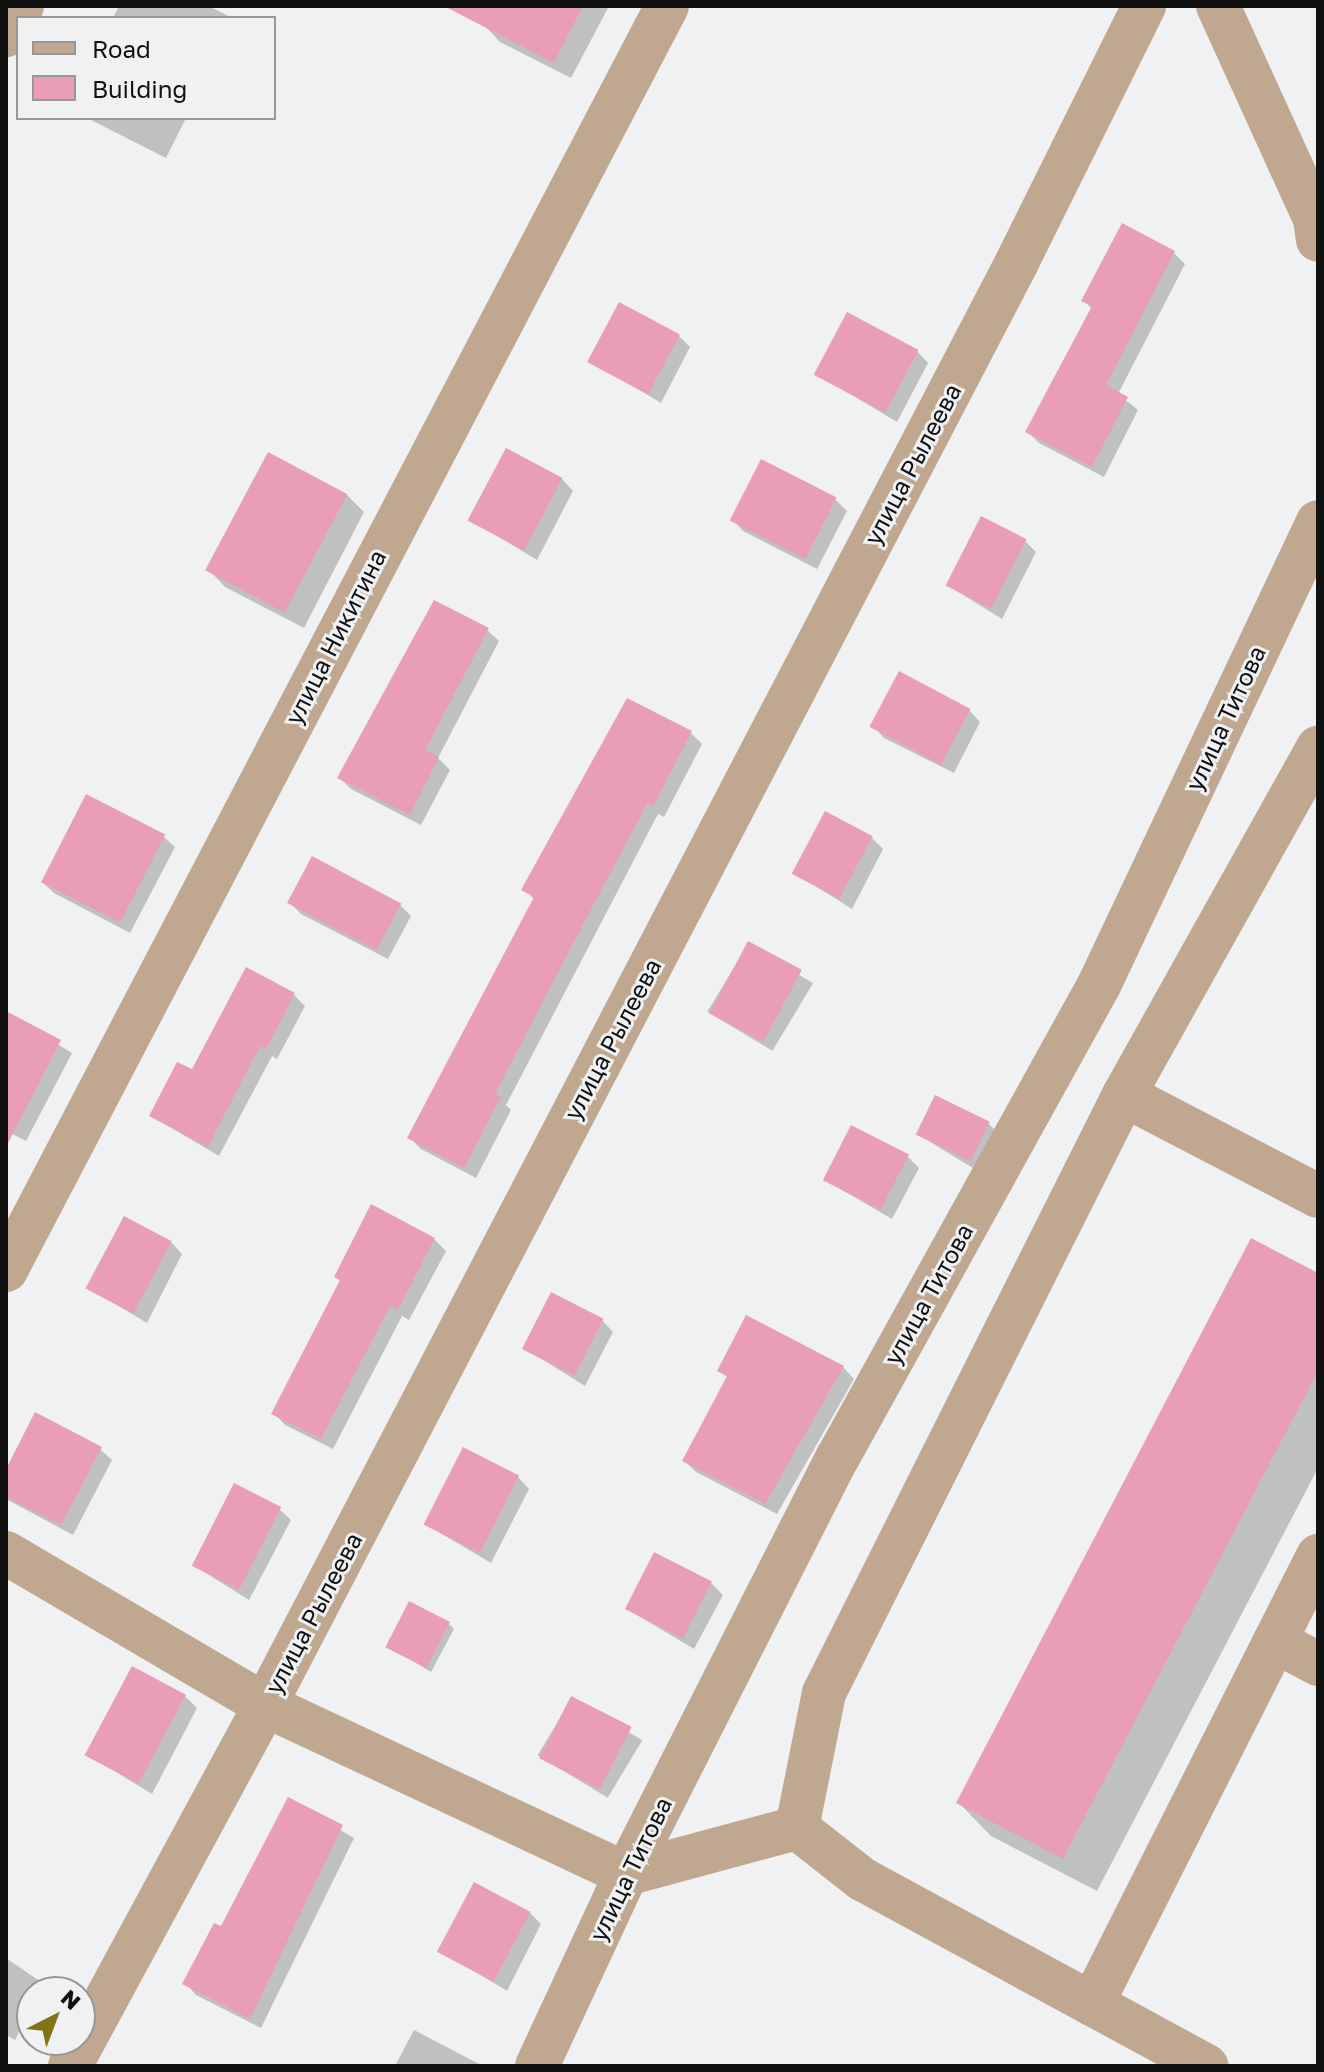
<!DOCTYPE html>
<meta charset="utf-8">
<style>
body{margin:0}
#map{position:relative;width:1324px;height:2072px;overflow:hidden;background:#eff1f3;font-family:"Golos Text",sans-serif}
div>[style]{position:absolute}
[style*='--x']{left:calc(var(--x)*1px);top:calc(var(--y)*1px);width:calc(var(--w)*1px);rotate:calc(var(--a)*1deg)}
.shadow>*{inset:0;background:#0003;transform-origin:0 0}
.building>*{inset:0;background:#ea9db9;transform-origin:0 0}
.minor>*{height:44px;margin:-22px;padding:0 22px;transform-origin:22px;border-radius:22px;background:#c0a78f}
span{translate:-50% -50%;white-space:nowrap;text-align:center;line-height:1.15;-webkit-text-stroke:6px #eff1f3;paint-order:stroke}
.street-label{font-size:24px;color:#111112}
.frame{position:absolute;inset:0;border:8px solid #111112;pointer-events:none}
.legend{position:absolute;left:16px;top:16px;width:260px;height:104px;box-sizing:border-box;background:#eff1f3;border:2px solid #969799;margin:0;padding:10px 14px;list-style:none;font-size:24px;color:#111112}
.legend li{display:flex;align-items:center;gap:16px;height:40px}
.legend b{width:40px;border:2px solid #969799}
.north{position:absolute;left:16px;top:1976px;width:80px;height:80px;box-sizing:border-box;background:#eff1f3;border:2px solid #969799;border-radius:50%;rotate:42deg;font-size:22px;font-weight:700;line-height:32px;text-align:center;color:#111112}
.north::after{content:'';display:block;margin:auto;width:28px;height:36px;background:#827315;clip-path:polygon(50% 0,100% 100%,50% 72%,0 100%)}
</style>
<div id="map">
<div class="shadow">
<div style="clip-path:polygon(119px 6px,209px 6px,232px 18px,113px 18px)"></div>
<div style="clip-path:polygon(493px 6px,609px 6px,571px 78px,500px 42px,484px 25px)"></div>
<div style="clip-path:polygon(87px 118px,186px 118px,166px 158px)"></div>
<div style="clip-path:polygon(1174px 253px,1185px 264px,1118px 394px,1138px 410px,1104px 477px,1039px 443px,1028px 432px,1092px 309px,1084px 301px)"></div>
<div style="clip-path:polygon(679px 336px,690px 347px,661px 403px,591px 361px)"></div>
<div style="clip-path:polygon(917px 351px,928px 363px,897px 422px,817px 374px)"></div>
<div style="clip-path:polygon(562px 479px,573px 491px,537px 560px,471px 520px)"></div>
<div style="clip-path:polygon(347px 495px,364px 512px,304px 628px,225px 587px,209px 570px)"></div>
<div style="clip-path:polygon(836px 500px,847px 511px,817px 569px,743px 531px,732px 519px)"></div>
<div style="clip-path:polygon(1025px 541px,1036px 552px,1002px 619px,947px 585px)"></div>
<div style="clip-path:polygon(487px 630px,499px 641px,438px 758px,450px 770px,421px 825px,351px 789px,340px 778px)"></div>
<div style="clip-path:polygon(969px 710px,980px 722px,954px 773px,884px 738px,873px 726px)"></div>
<div style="clip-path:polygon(691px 733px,702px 744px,664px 817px,658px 814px,506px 1105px,511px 1110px,476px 1178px,421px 1149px,410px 1138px,535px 900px,524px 889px)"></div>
<div style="clip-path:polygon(163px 836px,175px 847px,130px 933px,54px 893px,42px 882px)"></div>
<div style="clip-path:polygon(872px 838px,883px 849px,852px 909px,795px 873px)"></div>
<div style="clip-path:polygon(290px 903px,399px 904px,411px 916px,388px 959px,301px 914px)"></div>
<div style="left:748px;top:944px;width:76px;height:79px;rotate:31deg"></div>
<div style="clip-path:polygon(294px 995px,305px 1006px,277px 1059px,272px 1056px,219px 1156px,151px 1116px)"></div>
<div style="clip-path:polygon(6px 1013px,72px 1053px,26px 1141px,6px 1131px)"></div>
<div style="clip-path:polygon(989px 1124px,1000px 1135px,981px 1173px,917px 1134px)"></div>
<div style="clip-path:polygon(907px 1156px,919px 1168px,892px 1219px,825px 1180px)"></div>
<div style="clip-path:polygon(434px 1239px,446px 1251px,409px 1320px,402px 1316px,333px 1449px,285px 1425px,274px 1413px,341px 1282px,336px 1277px)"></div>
<div style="clip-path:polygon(171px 1242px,182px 1254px,147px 1323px,89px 1288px)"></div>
<div style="clip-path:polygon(1318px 1276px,1318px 1468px,1097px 1891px,991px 1836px,958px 1802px)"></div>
<div style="clip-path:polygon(602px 1320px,613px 1332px,585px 1386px,524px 1348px)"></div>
<div style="clip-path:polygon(843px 1367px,854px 1379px,777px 1514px,696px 1472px,685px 1461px,728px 1378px,719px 1370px)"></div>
<div style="clip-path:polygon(100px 1449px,112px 1460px,73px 1535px,6px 1499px,6px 1473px)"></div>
<div style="clip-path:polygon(518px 1477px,529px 1489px,491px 1563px,425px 1524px)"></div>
<div style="clip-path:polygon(279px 1509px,291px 1520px,249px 1600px,193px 1565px)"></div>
<div style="clip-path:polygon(711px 1583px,723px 1595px,694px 1649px,627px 1609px)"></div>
<div style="clip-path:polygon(449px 1624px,454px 1629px,431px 1672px,388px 1646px)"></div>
<div style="clip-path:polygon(185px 1696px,197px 1708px,152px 1794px,88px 1755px)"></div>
<div style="left:572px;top:1698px;width:82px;height:67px;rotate:31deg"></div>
<div style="clip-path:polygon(288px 1799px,354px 1838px,261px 2028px,196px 1995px,185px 1983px,221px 1929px)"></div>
<div style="clip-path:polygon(530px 1913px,541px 1924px,507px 1991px,441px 1951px)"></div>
<div style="clip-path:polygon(6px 1958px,44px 1984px,40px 1992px,32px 1992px,32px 2007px,15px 2040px,6px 2035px)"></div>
<div style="clip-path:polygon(414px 2030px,483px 2066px,395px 2066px)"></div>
</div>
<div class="building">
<div style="clip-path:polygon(444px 6px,583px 6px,554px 63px)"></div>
<div style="clip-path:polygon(1122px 223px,1175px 251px,1106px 385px,1128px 397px,1092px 467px,1025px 432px,1092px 306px,1081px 301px)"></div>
<div style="left:619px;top:302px;width:69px;height:68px;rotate:28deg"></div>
<div style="left:847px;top:312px;width:81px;height:71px;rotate:28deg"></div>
<div style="left:506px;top:448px;width:64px;height:82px;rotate:28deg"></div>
<div style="left:268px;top:452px;width:90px;height:134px;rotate:28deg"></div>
<div style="left:761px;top:459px;width:85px;height:69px;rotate:27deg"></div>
<div style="left:981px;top:516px;width:51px;height:78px;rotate:27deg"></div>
<div style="clip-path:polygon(434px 600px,489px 628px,425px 750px,439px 757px,410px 815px,337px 778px)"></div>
<div style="left:899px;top:671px;width:81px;height:63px;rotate:28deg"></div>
<div style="clip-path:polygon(627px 698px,692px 731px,653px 807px,647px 804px,567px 955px,495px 1094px,501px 1097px,464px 1168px,407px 1138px,534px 897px,521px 890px)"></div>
<div style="left:86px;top:794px;width:89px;height:99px;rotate:27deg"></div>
<div style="left:825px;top:811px;width:54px;height:71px;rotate:28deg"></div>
<div style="left:312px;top:856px;width:101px;height:53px;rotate:28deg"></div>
<div style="left:748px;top:941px;width:61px;height:82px;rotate:28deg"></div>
<div style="clip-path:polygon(246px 967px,295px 993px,266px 1049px,260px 1046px,208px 1147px,149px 1116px,177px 1062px,192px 1069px)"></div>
<div style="clip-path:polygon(6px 1011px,61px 1040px,6px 1147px)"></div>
<div style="left:935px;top:1095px;width:61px;height:44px;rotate:26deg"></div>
<div style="left:851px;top:1125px;width:65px;height:62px;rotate:27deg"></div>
<div style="clip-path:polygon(371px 1204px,435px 1238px,398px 1310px,390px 1306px,321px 1439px,271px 1414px,340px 1280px,334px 1277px)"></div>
<div style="left:124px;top:1216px;width:54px;height:82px;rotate:28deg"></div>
<div style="clip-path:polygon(1251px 1238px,1318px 1273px,1318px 1371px,1063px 1859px,956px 1803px)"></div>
<div style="left:551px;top:1292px;width:59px;height:64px;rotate:27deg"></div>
<div style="clip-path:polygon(746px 1315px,844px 1366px,765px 1504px,682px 1461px,727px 1376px,717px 1371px)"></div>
<div style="clip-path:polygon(35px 1412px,102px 1447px,61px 1525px,6px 1497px,6px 1469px)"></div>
<div style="left:463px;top:1447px;width:63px;height:87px;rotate:27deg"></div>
<div style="left:234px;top:1483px;width:53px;height:93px;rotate:27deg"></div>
<div style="left:654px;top:1552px;width:65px;height:64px;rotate:27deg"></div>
<div style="left:409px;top:1601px;width:46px;height:52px;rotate:27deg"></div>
<div style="left:132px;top:1666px;width:61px;height:101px;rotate:28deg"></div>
<div style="left:571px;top:1696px;width:68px;height:70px;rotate:27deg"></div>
<div style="clip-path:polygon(288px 1797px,343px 1825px,250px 2019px,182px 1984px,214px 1923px,221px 1926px)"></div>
<div style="left:474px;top:1882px;width:64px;height:79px;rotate:28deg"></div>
</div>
<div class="minor">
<div style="--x:1218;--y:6;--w:234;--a:65.5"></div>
<div style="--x:1315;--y:219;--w:21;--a:82"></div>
<div style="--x:6;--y:35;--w:33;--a:-61"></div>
<div style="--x:1124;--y:1095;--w:219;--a:27.5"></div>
<div style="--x:6;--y:1270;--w:1426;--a:-62.39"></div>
<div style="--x:6;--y:1553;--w:300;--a:30.4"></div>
<div style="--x:265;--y:1705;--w:399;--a:25.1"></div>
<div style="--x:626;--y:1874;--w:177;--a:-15.1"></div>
<div style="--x:1275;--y:1641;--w:49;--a:28.1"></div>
<div style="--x:797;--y:1828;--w:138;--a:-78.7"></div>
<div style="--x:824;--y:1693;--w:669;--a:-63.36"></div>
<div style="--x:1124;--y:1095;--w:398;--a:-60.8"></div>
<div style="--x:797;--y:1828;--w:83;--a:38.1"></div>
<div style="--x:862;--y:1879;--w:392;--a:28.5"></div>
<div style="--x:1092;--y:2004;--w:502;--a:-63.23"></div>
<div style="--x:70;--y:2066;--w:410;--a:-61.6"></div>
<div style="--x:265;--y:1705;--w:1627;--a:-62.47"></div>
<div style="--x:1017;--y:262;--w:286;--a:-63.6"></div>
<div style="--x:537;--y:2066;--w:212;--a:-65.1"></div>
<div style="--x:626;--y:1874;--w:468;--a:-63.1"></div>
<div style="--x:838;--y:1457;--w:539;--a:-61.06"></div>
<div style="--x:1099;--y:985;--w:512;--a:-64.69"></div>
</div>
<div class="street-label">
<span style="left:912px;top:464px;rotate:-62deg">улица Рылеева</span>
<span style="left:335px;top:637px;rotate:-63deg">улица Никитина</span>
<span style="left:1225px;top:718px;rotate:-65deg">улица Титова</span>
<span style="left:612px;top:1039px;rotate:-62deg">улица Рылеева</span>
<span style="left:928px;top:1294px;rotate:-61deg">улица Титова</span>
<span style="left:313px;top:1613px;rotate:-62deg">улица Рылеева</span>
<span style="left:630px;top:1869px;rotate:-64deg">улица Титова</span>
</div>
<div class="frame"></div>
<ul class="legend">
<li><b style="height:10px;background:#c0a78f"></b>Road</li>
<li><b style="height:22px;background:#ea9db9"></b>Building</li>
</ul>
<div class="north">N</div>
</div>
